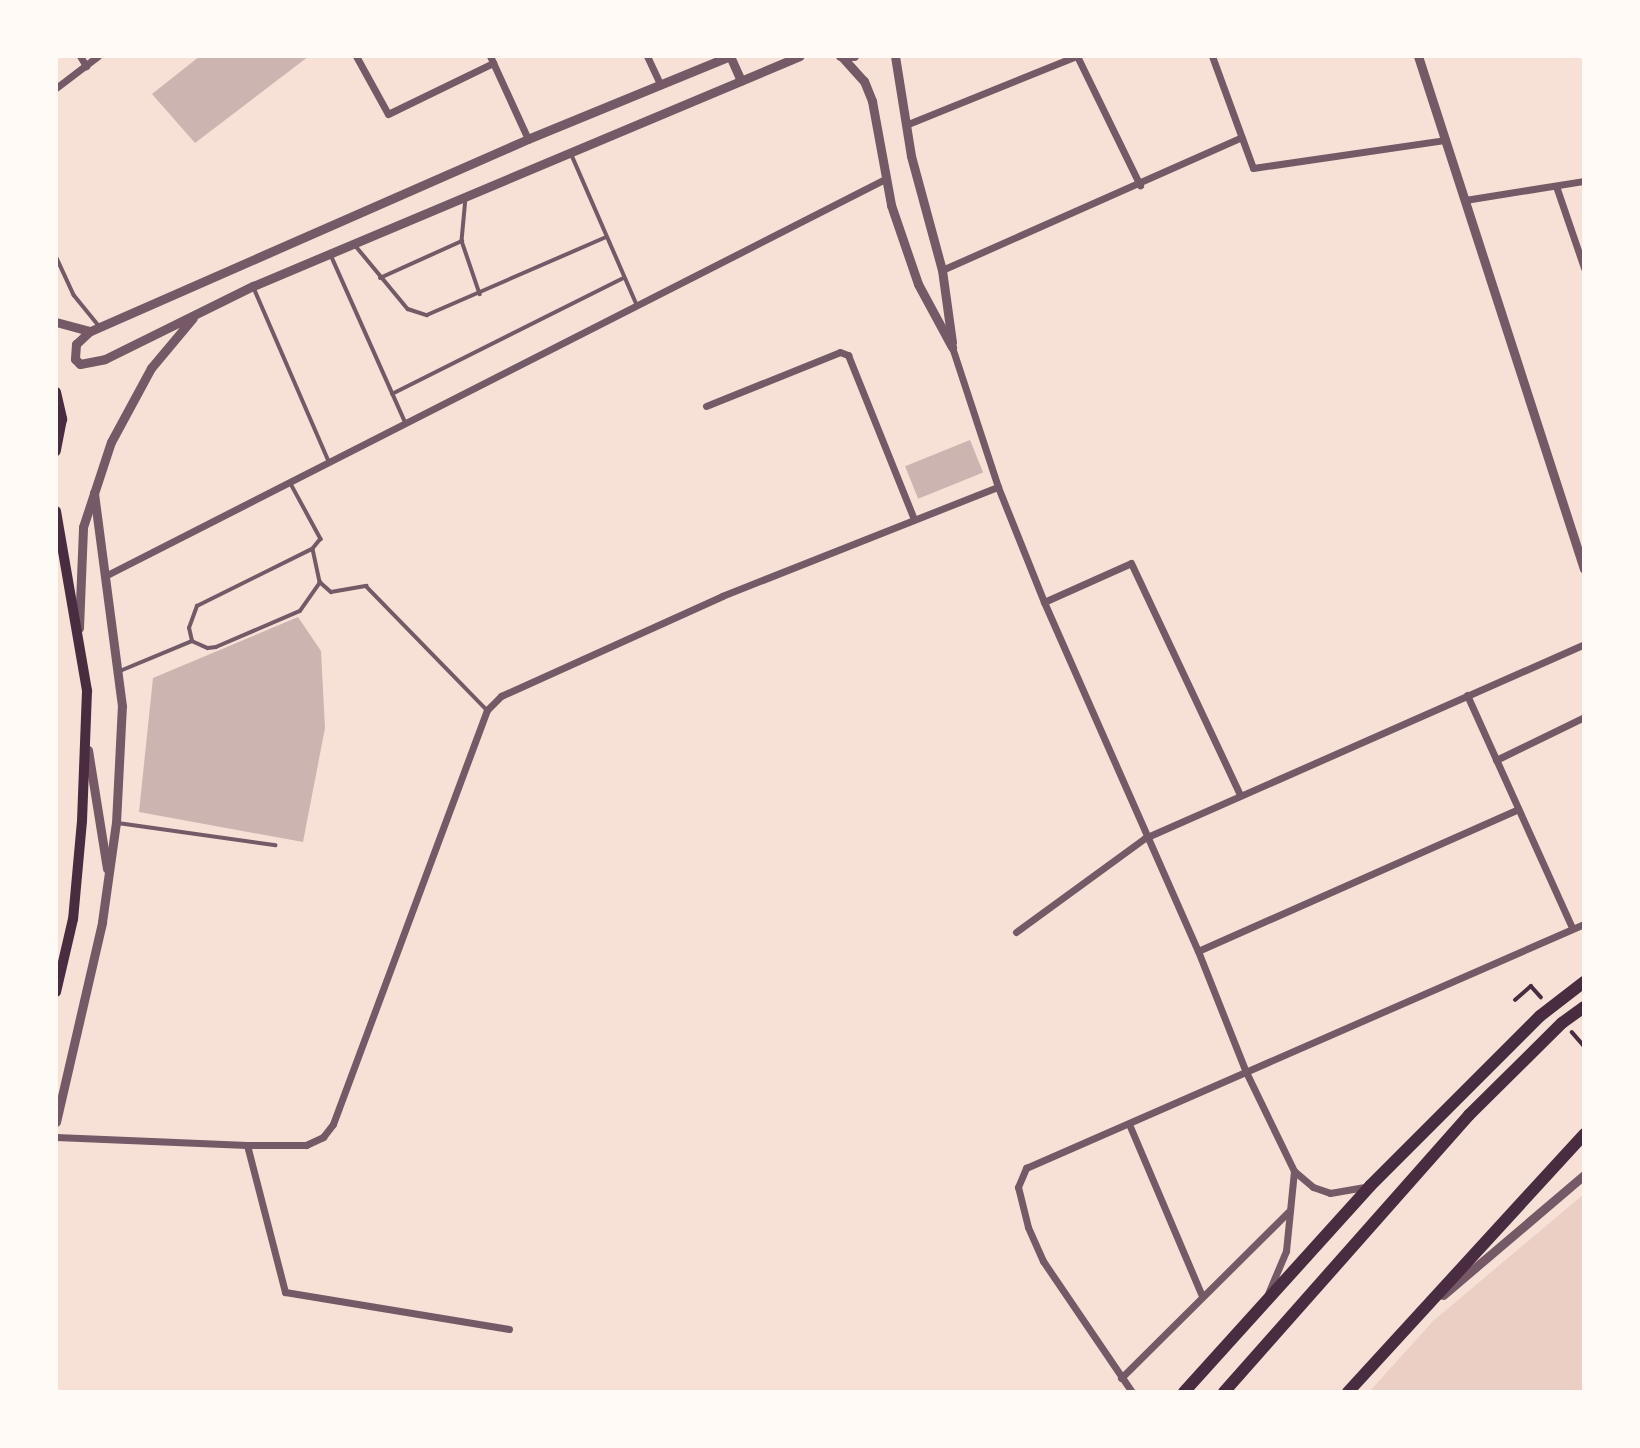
<!DOCTYPE html>
<style>
body{margin:0}
#map{position:relative;width:1640px;height:1448px;overflow:hidden;background:#f7e1d7;font-family:Manrope,sans-serif}
div>[style]{position:absolute}
[style*='--x']{left:calc(var(--x)*1px);top:calc(var(--y)*1px);width:calc(var(--w)*1px);rotate:calc(var(--a)*1deg)}
.green>*{inset:0;background:#ebcfc5}
.building>*{inset:0;background:#ccb4b1;transform-origin:0 0}
.path>*{height:3.5px;margin:-1.75px;padding:0 1.75px;transform-origin:1.75px;border-radius:1.75px;background:#4a2c40}
.service>*{height:3.5px;margin:-1.75px;padding:0 1.75px;transform-origin:1.75px;border-radius:1.75px;background:#755966}
.minor>*{height:7px;margin:-3.5px;padding:0 3.5px;transform-origin:3.5px;border-radius:3.5px;background:#755966}
.tertiary>*{height:9px;margin:-4.5px;padding:0 4.5px;transform-origin:4.5px;border-radius:4.5px;background:#755966}
.secondary>*{height:10px;margin:-5px;padding:0 5px;transform-origin:5px;border-radius:5px;background:#4a2c40}
.primary>*{height:12px;margin:-6px;padding:0 6px;transform-origin:6px;border-radius:6px;background:#4a2c40}
span{translate:-50% -50%;white-space:nowrap;text-align:center;line-height:1.15;-webkit-text-stroke:5px #fffaf5;paint-order:stroke}
.frame{position:absolute;inset:0;border:58px solid #fffaf5;pointer-events:none}
</style>
<div id="map">
<div class="green">
<div style="clip-path:polygon(1584px 1194px,1584px 1392px,1369px 1392px,1433px 1321px)"></div>
</div>
<div class="building">
<div style="clip-path:polygon(200px 56px,309px 56px,195px 143px,152px 94px)"></div>
<div style="left:970px;top:440px;width:35px;height:70px;rotate:68deg"></div>
<div style="clip-path:polygon(298px 617px,321px 651px,325px 728px,303px 842px,139px 812px,153px 678px)"></div>
</div>
<div class="path">
<div style="--x:1515;--y:1000;--w:21;--a:-41"></div>
<div style="--x:1531;--y:986;--w:15;--a:48"></div>
<div style="--x:1572;--y:1032;--w:18;--a:49"></div>
</div>
<div class="service">
<div style="--x:571;--y:153;--w:166;--a:66.5"></div>
<div style="--x:466;--y:198;--w:43;--a:95.3"></div>
<div style="--x:462;--y:241;--w:56;--a:71.2"></div>
<div style="--x:355;--y:245;--w:83;--a:50.4"></div>
<div style="--x:408;--y:309;--w:20;--a:18"></div>
<div style="--x:427;--y:315;--w:195;--a:-23.5"></div>
<div style="--x:331;--y:255;--w:182;--a:66"></div>
<div style="--x:56;--y:256;--w:43;--a:65.2"></div>
<div style="--x:74;--y:295;--w:38;--a:51"></div>
<div style="--x:380;--y:278;--w:90;--a:-24.3"></div>
<div style="--x:254;--y:288;--w:189;--a:66.6"></div>
<div style="--x:392;--y:394;--w:259;--a:-26.6"></div>
<div style="--x:290;--y:482;--w:65;--a:61.5"></div>
<div style="--x:321;--y:539;--w:13;--a:129"></div>
<div style="--x:313;--y:549;--w:34;--a:78"></div>
<div style="--x:320;--y:582;--w:15;--a:42"></div>
<div style="--x:331;--y:592;--w:36;--a:-10"></div>
<div style="--x:366;--y:586;--w:172;--a:45.7"></div>
<div style="--x:192;--y:641;--w:13;--a:-103"></div>
<div style="--x:189;--y:628;--w:23;--a:-70"></div>
<div style="--x:197;--y:606;--w:128;--a:-26.4"></div>
<div style="--x:120;--y:671;--w:78;--a:-22.6"></div>
<div style="--x:192;--y:641;--w:17;--a:24"></div>
<div style="--x:208;--y:648;--w:8;--a:-7"></div>
<div style="--x:216;--y:647;--w:91;--a:-23.2"></div>
<div style="--x:300;--y:611;--w:35;--a:-55"></div>
<div style="--x:118;--y:823;--w:159;--a:8"></div>
</div>
<div class="minor">
<div style="--x:80;--y:56;--w:12;--a:59"></div>
<div style="--x:356;--y:56;--w:66;--a:61.1"></div>
<div style="--x:388;--y:114;--w:117;--a:-25.9"></div>
<div style="--x:490;--y:56;--w:91;--a:65.4"></div>
<div style="--x:647;--y:56;--w:31;--a:65"></div>
<div style="--x:1077;--y:56;--w:144;--a:64"></div>
<div style="--x:1212;--y:56;--w:119;--a:69.9"></div>
<div style="--x:1253;--y:168;--w:195;--a:-8.3"></div>
<div style="--x:56;--y:88;--w:53;--a:-37.3"></div>
<div style="--x:908;--y:124;--w:181;--a:-22"></div>
<div style="--x:1556;--y:186;--w:87;--a:71.1"></div>
<div style="--x:1465;--y:200;--w:121;--a:-9.1"></div>
<div style="--x:942;--y:270;--w:326;--a:-23.9"></div>
<div style="--x:952;--y:347;--w:147;--a:71.8"></div>
<div style="--x:998;--y:487;--w:124;--a:68.2"></div>
<div style="--x:1044;--y:602;--w:381;--a:66.2"></div>
<div style="--x:1198;--y:951;--w:130;--a:68.4"></div>
<div style="--x:1246;--y:1072;--w:110;--a:64.1"></div>
<div style="--x:1294;--y:1171;--w:25;--a:40"></div>
<div style="--x:1313;--y:1187;--w:18;--a:19"></div>
<div style="--x:1330;--y:1193;--w:41;--a:-9.9"></div>
<div style="--x:706;--y:406;--w:144;--a:-21.9"></div>
<div style="--x:840;--y:352;--w:9;--a:21"></div>
<div style="--x:848;--y:355;--w:177;--a:68.1"></div>
<div style="--x:105;--y:576;--w:875;--a:-26.97"></div>
<div style="--x:1044;--y:602;--w:95;--a:-24.1"></div>
<div style="--x:1131;--y:563;--w:256;--a:64.8"></div>
<div style="--x:1467;--y:695;--w:256;--a:65.7"></div>
<div style="--x:1496;--y:760;--w:98;--a:-26"></div>
<div style="--x:1016;--y:932;--w:160;--a:-36.1"></div>
<div style="--x:1145;--y:838;--w:480;--a:-23.8"></div>
<div style="--x:1198;--y:951;--w:350;--a:-23.9"></div>
<div style="--x:1129;--y:1124;--w:187;--a:67"></div>
<div style="--x:56;--y:1137;--w:191;--a:2.4"></div>
<div style="--x:247;--y:1145;--w:59;--a:0"></div>
<div style="--x:306;--y:1145;--w:19;--a:-25"></div>
<div style="--x:323;--y:1137;--w:16;--a:-52"></div>
<div style="--x:333;--y:1124;--w:442;--a:-69.6"></div>
<div style="--x:487;--y:710;--w:20;--a:-45"></div>
<div style="--x:501;--y:696;--w:243;--a:-24.3"></div>
<div style="--x:722;--y:596;--w:297;--a:-21.6"></div>
<div style="--x:247;--y:1145;--w:152;--a:75.5"></div>
<div style="--x:285;--y:1292;--w:227;--a:9.4"></div>
<div style="--x:1267;--y:1296;--w:49;--a:-67.1"></div>
<div style="--x:1286;--y:1251;--w:80;--a:-84.3"></div>
<div style="--x:1121;--y:1378;--w:238;--a:-44.8"></div>
<div style="--x:1132;--y:1392;--w:158;--a:-124.2"></div>
<div style="--x:1043;--y:1261;--w:37;--a:-114"></div>
<div style="--x:1028;--y:1227;--w:41;--a:-104"></div>
<div style="--x:1018;--y:1187;--w:21;--a:-67"></div>
<div style="--x:1026;--y:1168;--w:609;--a:-23.62"></div>
</div>
<div class="tertiary">
<div style="--x:730;--y:56;--w:218;--a:157.7"></div>
<div style="--x:528;--y:139;--w:478;--a:156.3"></div>
<div style="--x:90;--y:331;--w:19;--a:137"></div>
<div style="--x:76;--y:344;--w:15;--a:94"></div>
<div style="--x:75;--y:359;--w:7;--a:45"></div>
<div style="--x:80;--y:364;--w:25;--a:-11"></div>
<div style="--x:105;--y:359;--w:165;--a:-26.3"></div>
<div style="--x:253;--y:286;--w:593;--a:-22.81"></div>
<div style="--x:730;--y:56;--w:27;--a:66"></div>
<div style="--x:840;--y:56;--w:14;--a:0"></div>
<div style="--x:895;--y:56;--w:101;--a:80.9"></div>
<div style="--x:911;--y:156;--w:118;--a:74.8"></div>
<div style="--x:942;--y:270;--w:73;--a:82.1"></div>
<div style="--x:1418;--y:56;--w:539;--a:72.07"></div>
<div style="--x:843;--y:58;--w:31;--a:48"></div>
<div style="--x:864;--y:81;--w:22;--a:68"></div>
<div style="--x:872;--y:101;--w:106;--a:79.6"></div>
<div style="--x:891;--y:205;--w:83;--a:71.1"></div>
<div style="--x:918;--y:284;--w:72;--a:61.6"></div>
<div style="--x:56;--y:322;--w:35;--a:15"></div>
<div style="--x:79;--y:628;--w:101;--a:-87.7"></div>
<div style="--x:83;--y:527;--w:89;--a:-71.8"></div>
<div style="--x:111;--y:442;--w:84;--a:-61.6"></div>
<div style="--x:151;--y:368;--w:65;--a:-50"></div>
<div style="--x:88;--y:750;--w:120;--a:80.9"></div>
<div style="--x:56;--y:1122;--w:205;--a:-77"></div>
<div style="--x:102;--y:922;--w:100;--a:-82"></div>
<div style="--x:116;--y:823;--w:117;--a:-87.1"></div>
<div style="--x:122;--y:706;--w:215;--a:-97.5"></div>
<div style="--x:1443;--y:1295;--w:185;--a:-40.4"></div>
</div>
<div class="secondary">
<div style="--x:56;--y:392;--w:28;--a:77"></div>
<div style="--x:62;--y:419;--w:33;--a:101"></div>
<div style="--x:56;--y:511;--w:183;--a:80.2"></div>
<div style="--x:87;--y:691;--w:130;--a:92.2"></div>
<div style="--x:82;--y:821;--w:98;--a:95.2"></div>
<div style="--x:73;--y:919;--w:75;--a:103.1"></div>
</div>
<div class="primary">
<div style="--x:1184;--y:1392;--w:278;--a:-47.9"></div>
<div style="--x:1370;--y:1186;--w:240;--a:-45"></div>
<div style="--x:1540;--y:1016;--w:56;--a:-37.7"></div>
<div style="--x:1224;--y:1392;--w:370;--a:-48.5"></div>
<div style="--x:1469;--y:1115;--w:131;--a:-44.7"></div>
<div style="--x:1562;--y:1023;--w:27;--a:-36"></div>
<div style="--x:1348;--y:1392;--w:350;--a:-47.5"></div>
</div>
<div class="frame"></div>
</div>
